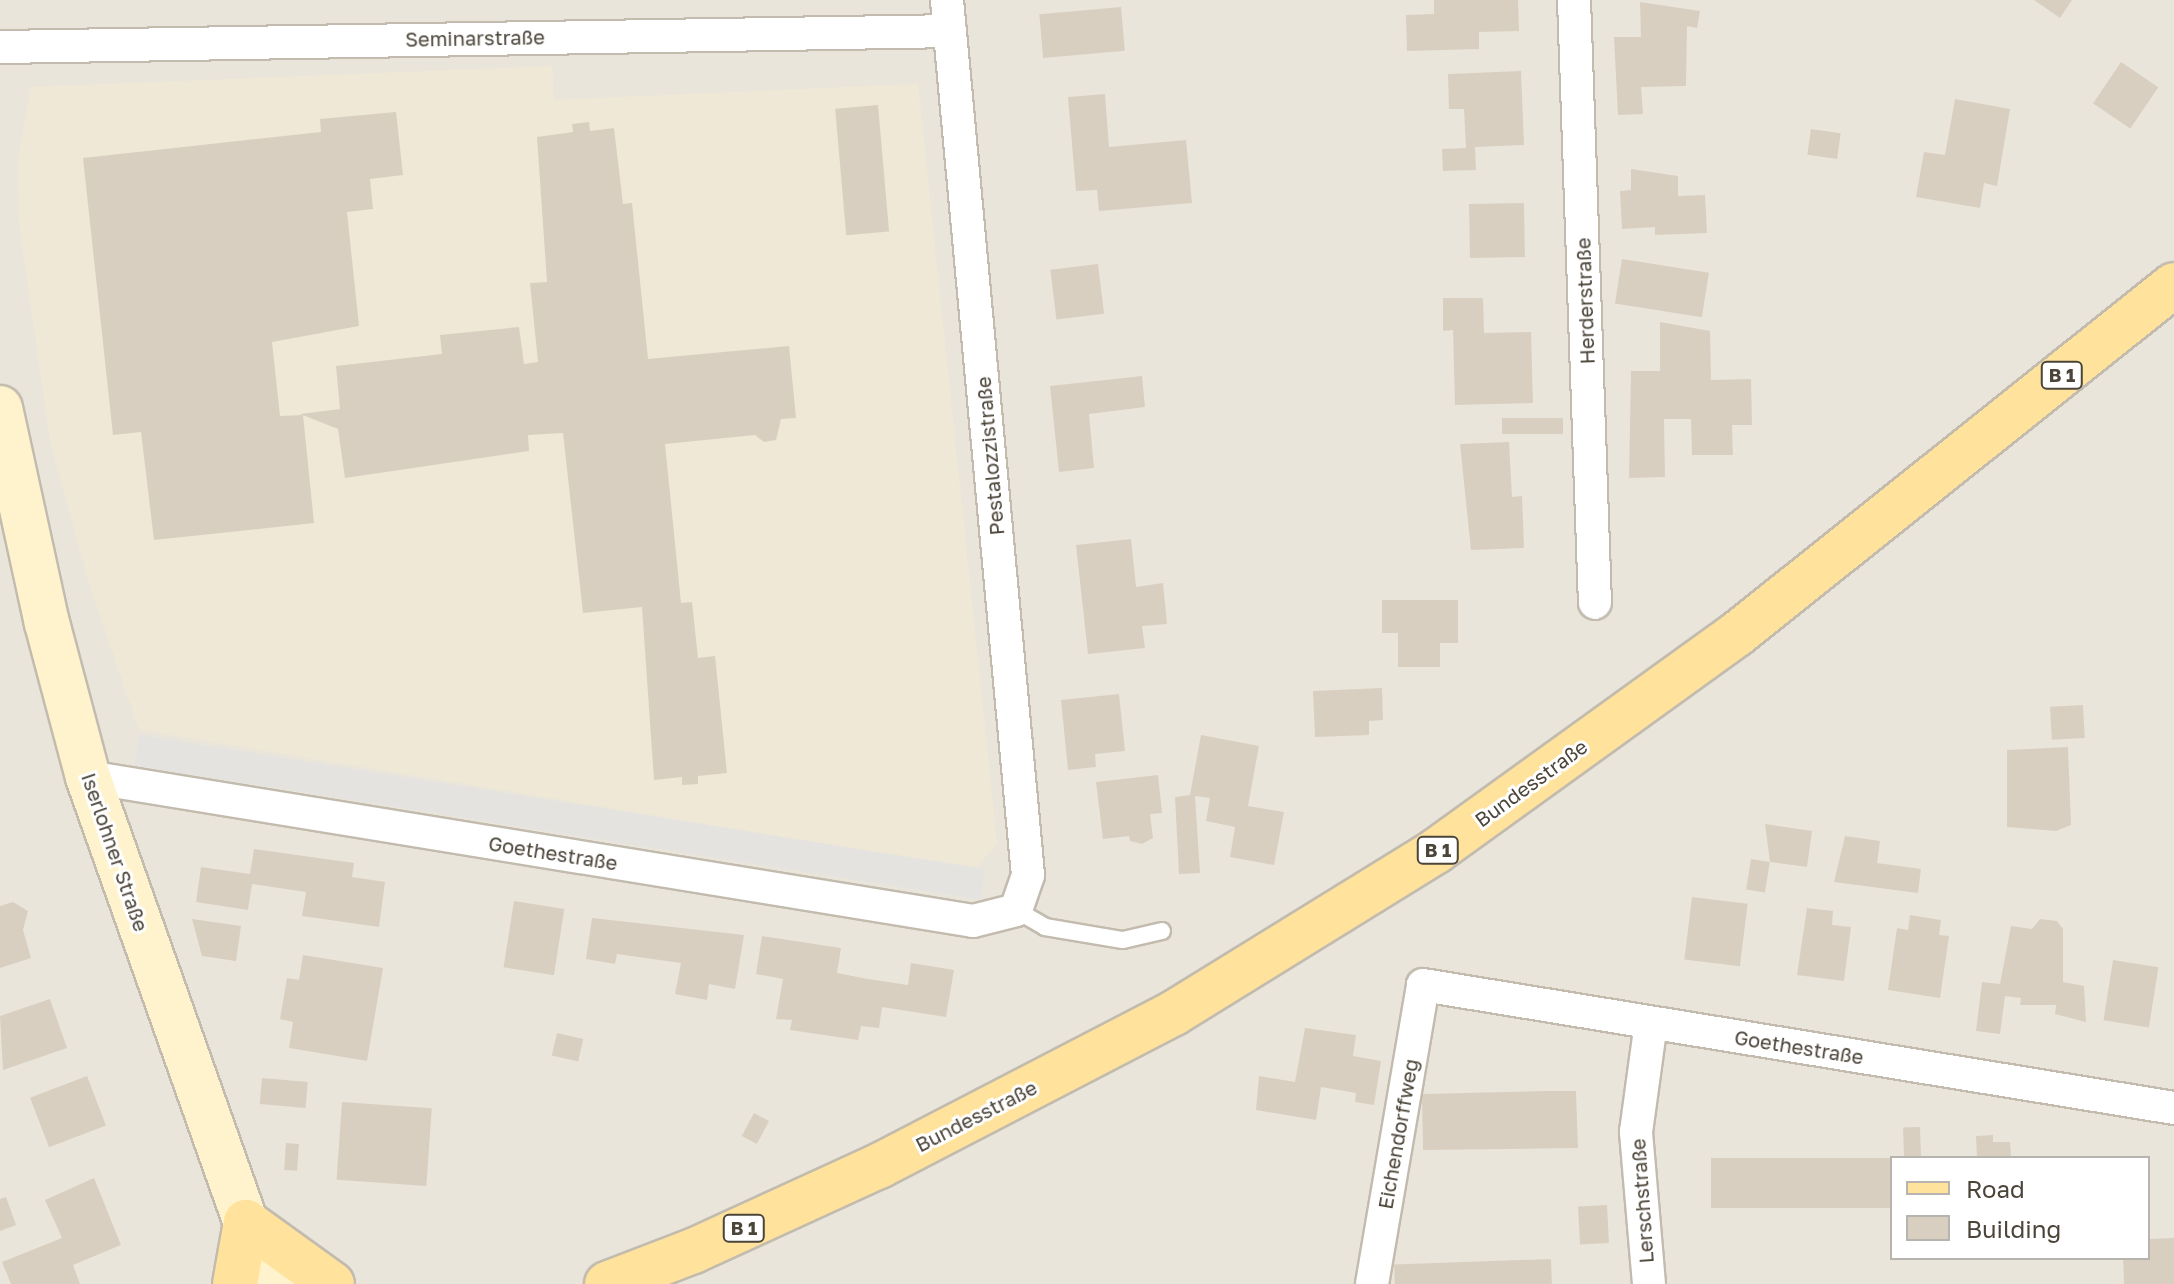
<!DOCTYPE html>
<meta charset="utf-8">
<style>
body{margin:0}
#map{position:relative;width:2174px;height:1284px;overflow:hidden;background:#f6f3ec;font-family:"Golos Text",sans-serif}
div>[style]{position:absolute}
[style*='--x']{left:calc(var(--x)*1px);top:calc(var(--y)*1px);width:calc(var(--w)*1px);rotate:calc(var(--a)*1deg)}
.residential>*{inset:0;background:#eae5da}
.education>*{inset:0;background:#efe8d6}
.parking>*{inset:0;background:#e5e3e0;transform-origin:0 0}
.building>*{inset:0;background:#d8cfc1;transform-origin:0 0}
.roads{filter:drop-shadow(2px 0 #c2bbae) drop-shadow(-2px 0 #c2bbae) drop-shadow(0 2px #c2bbae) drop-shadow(0 -2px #c2bbae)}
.lane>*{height:16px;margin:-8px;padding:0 8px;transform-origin:8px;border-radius:8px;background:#fff}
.street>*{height:32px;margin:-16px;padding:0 16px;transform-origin:16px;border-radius:16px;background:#fff}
.secondary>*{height:44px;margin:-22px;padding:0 22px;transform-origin:22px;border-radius:22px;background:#fff3cd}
.primary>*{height:44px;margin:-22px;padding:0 22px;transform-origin:22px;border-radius:22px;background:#ffe39c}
span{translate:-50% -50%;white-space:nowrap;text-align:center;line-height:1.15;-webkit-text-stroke:6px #fff;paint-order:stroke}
.shield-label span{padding:2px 6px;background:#fff;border:2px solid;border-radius:6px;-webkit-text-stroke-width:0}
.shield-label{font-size:18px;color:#4b4439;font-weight:700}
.street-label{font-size:20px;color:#4b4439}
.legend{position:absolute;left:1890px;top:1156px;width:260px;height:104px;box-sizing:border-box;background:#fff;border:2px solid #b7b4b0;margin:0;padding:10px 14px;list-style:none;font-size:24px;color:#4b4439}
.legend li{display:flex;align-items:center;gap:16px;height:40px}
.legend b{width:40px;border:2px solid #b7b4b0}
</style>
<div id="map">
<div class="residential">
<div style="clip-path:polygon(evenodd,0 0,2174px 0,2174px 1284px,0 1284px,0 0,1892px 1158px,2148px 1158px,2148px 1258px,1892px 1258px,1892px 1158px)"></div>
</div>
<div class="education">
<div style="clip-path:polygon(552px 66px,554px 100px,918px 84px,997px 843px,976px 869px,139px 730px,87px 577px,50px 440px,19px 222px,18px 160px,31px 87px)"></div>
</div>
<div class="parking">
<div style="left:139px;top:735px;width:857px;height:31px;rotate:9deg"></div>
</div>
<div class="building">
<div style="clip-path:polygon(1434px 0,1518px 0,1519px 31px,1479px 32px,1479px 49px,1407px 51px,1406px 15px,1434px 14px)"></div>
<div style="clip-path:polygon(2034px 0,2072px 0,2060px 18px)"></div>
<div style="clip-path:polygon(1640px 2px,1700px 11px,1697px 28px,1687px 26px,1686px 86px,1641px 87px,1643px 114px,1618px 115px,1614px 37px,1641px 37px)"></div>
<div style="left:1121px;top:7px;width:44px;height:82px;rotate:85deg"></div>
<div style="left:2121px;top:62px;width:45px;height:50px;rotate:34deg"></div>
<div style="clip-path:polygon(1521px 71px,1524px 145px,1475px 147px,1476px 170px,1443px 171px,1442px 149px,1466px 148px,1464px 109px,1449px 109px,1448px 74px)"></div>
<div style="clip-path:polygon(1105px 94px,1109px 147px,1186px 140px,1192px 203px,1099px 211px,1097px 190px,1076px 191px,1068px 97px)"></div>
<div style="clip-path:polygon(1955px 99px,2010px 109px,1997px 186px,1984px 183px,1980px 208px,1916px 197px,1924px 152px,1945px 155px)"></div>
<div style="left:878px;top:105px;width:127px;height:43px;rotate:85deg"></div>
<div style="clip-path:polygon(396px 112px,403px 175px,370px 179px,373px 209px,347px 212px,359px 326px,272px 342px,280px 416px,303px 415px,314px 523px,154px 540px,141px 432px,113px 435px,83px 158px,321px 132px,320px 119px)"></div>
<div style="clip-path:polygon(589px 122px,590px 131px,614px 128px,623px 204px,632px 203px,648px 359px,789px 346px,796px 418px,781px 419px,776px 440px,764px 442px,755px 435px,665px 444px,681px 603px,692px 602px,698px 658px,715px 656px,727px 773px,698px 776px,698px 784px,682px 785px,682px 777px,654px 780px,642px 607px,583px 613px,563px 433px,528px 435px,529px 451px,345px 478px,338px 429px,300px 414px,340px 409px,336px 366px,442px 354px,440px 335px,519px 327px,524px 364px,538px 362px,530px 283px,547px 282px,537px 137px,573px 132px,572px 124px)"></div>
<div style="left:1811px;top:129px;width:30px;height:26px;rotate:8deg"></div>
<div style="clip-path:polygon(1631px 169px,1678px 176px,1678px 196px,1705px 195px,1707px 233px,1655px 235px,1655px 227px,1622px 229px,1620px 191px,1631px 190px)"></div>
<div style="left:1524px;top:203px;width:54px;height:55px;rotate:89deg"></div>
<div style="left:1622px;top:259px;width:88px;height:45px;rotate:9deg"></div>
<div style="left:1098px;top:264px;width:50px;height:48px;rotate:83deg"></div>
<div style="clip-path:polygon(1443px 298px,1483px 298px,1484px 333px,1531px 332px,1533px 403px,1455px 405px,1453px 330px,1443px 331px)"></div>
<div style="clip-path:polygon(1660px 322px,1710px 331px,1711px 380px,1751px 379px,1752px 425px,1732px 425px,1733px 455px,1692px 455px,1691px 419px,1664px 419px,1665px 477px,1629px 478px,1631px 371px,1660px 371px)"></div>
<div style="clip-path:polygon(1142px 376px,1145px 407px,1089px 414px,1094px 468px,1059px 472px,1050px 386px)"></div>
<div style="left:1563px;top:418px;width:16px;height:61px;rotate:90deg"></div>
<div style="clip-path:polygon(1509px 442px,1512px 497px,1522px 496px,1524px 548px,1471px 550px,1460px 444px)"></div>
<div style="clip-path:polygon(1131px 539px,1136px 587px,1163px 583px,1167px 624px,1142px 626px,1145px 648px,1088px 654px,1076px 545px)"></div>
<div style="clip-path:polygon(1382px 600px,1458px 600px,1458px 643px,1440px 643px,1440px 667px,1398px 667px,1398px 633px,1382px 633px)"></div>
<div style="clip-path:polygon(1382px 688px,1383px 720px,1369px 721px,1369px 735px,1315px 737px,1313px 691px)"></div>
<div style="clip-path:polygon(1119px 694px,1125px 751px,1095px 754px,1096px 767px,1068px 770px,1061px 700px)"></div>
<div style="left:2083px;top:705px;width:33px;height:33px;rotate:87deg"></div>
<div style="clip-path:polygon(1201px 735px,1259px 746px,1248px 806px,1284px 812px,1274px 865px,1230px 857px,1235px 827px,1206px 821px,1210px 798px,1195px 796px,1200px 873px,1179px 874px,1175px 797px,1190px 795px)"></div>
<div style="clip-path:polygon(2068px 747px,2071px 825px,2056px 831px,2007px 827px,2007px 750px)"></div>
<div style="clip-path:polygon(1158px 775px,1162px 813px,1150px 814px,1153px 838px,1142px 844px,1130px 841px,1129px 836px,1103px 839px,1096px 782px)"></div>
<div style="clip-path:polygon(1765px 824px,1812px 831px,1807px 867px,1770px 862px)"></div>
<div style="clip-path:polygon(1845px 836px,1880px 841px,1877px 863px,1921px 869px,1918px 893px,1834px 882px)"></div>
<div style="clip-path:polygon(254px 849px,354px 863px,352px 877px,385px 882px,379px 927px,302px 916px,306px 892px,252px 884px,248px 910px,196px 902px,201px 867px,250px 874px)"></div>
<div style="left:1751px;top:859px;width:19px;height:31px;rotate:9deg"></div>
<div style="left:1692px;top:897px;width:56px;height:63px;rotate:7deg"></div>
<div style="left:514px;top:901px;width:51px;height:67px;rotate:9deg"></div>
<div style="clip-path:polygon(13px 902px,28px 911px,23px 930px,31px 958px,0 968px,0 906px)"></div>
<div style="clip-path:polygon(1807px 908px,1833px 911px,1832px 925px,1851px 927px,1844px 981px,1797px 975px)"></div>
<div style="clip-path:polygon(1910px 915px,1941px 920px,1939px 935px,1949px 936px,1940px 998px,1888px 990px,1897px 928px,1908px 930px)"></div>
<div style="clip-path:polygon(592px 918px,744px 935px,735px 989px,709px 984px,707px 1000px,675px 994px,681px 963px,617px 954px,615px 964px,586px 959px)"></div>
<div style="clip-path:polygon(192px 919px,241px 926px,236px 961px,202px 956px)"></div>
<div style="clip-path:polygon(2040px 919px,2057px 921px,2063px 929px,2063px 982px,2084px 986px,2086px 1022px,2055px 1014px,2056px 1005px,2020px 1005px,2021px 998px,2005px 996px,2000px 1034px,1976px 1031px,1982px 982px,2000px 984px,2011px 926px,2032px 929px)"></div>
<div style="clip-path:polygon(762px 936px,841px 948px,837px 973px,868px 979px,908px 985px,911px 963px,954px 970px,946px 1017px,882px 1007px,879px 1028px,861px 1026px,858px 1040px,790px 1030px,792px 1020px,776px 1019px,783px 979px,756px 974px)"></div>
<div style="clip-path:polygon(303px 955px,383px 968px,367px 1061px,289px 1048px,293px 1022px,280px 1019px,287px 978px,299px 980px)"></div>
<div style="left:2113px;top:960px;width:46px;height:61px;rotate:9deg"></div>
<div style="clip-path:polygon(50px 999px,67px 1048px,3px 1070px,0 1016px)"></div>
<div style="clip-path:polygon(1305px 1028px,1356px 1035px,1353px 1056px,1381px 1061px,1374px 1105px,1355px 1102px,1356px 1093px,1321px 1087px,1316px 1120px,1256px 1110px,1259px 1076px,1295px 1082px)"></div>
<div style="left:557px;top:1033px;width:27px;height:23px;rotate:13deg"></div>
<div style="left:87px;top:1076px;width:53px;height:61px;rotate:69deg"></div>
<div style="left:262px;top:1078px;width:46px;height:26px;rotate:5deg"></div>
<div style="clip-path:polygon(1546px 1091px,1576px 1091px,1578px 1148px,1423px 1150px,1422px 1094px)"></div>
<div style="left:342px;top:1102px;width:90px;height:78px;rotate:4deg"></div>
<div style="left:754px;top:1113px;width:17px;height:26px;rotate:28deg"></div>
<div style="left:1920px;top:1127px;width:31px;height:17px;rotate:88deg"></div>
<div style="clip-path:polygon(1993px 1135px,1993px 1142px,2010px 1142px,2011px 1158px,1977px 1158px,1976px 1136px)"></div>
<div style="left:286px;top:1143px;width:13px;height:27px;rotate:4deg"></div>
<div style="left:1892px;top:1158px;width:50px;height:181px;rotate:90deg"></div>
<div style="clip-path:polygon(94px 1178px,121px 1245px,73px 1265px,80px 1284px,11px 1284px,2px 1262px,62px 1238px,45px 1200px)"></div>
<div style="clip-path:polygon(6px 1197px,16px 1225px,0 1231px,0 1199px)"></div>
<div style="left:1607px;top:1205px;width:38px;height:29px;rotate:87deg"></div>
<div style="clip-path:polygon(2174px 1238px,2174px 1284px,2124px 1284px,2123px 1258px,2148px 1258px,2148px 1239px)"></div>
<div style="left:1551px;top:1259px;width:25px;height:157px;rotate:88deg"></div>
</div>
<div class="roads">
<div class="lane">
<div style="--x:1016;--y:910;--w:34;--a:30"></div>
<div style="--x:1045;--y:927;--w:79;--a:9.5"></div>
<div style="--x:1123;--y:940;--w:40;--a:-13"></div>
</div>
<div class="street">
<div style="--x:1574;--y:0;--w:603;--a:88.01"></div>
<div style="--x:0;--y:47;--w:950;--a:-0.96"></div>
<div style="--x:88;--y:777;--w:897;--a:9.24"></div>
<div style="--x:973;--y:921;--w:44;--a:-14.3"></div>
<div style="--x:1016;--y:910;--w:37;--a:-71"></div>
<div style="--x:1028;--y:875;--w:879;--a:-95.29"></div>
<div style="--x:1372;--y:1284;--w:303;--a:-80.3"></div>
<div style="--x:1423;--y:985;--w:761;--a:9.3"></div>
<div style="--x:1649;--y:1284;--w:153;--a:-94.9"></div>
<div style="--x:1636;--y:1132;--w:110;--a:-82.2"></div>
</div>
<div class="secondary">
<div style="--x:0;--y:408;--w:220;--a:77.7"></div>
<div style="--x:47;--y:623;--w:159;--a:75.1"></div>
<div style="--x:88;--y:777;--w:472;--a:70.5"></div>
<div style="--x:246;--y:1222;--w:68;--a:65.7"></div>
</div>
<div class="primary">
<div style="--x:235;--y:1284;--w:63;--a:-79.9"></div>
<div style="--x:246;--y:1222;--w:106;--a:35.8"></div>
<div style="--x:607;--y:1284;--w:92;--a:-21"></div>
<div style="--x:693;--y:1251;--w:205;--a:-24.6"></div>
<div style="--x:879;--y:1166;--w:332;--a:-27.4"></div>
<div style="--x:1174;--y:1013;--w:308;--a:-31.7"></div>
<div style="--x:1436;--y:851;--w:371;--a:-35.8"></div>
<div style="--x:1737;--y:634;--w:559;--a:-38.61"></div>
</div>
</div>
<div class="shield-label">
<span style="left:2062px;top:375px">B 1</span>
<span style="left:1438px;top:850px">B 1</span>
<span style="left:744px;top:1228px">B 1</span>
</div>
<div class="street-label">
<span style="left:475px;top:38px;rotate:-1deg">Seminarstraße</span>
<span style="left:1585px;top:301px;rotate:-92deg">Herderstraße</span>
<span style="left:990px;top:456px;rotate:-95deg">Pestalozzistraße</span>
<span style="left:1531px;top:783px;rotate:-36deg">Bundesstraße</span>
<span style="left:115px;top:852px;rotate:71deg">Iserlohner Straße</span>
<span style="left:553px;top:853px;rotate:9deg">Goethestraße</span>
<span style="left:1799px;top:1047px;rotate:9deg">Goethestraße</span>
<span style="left:976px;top:1116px;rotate:-27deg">Bundesstraße</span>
<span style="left:1398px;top:1134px;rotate:-80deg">Eichendorffweg</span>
<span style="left:1642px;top:1201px;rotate:-94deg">Lerschstraße</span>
</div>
<ul class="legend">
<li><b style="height:10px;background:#ffe39c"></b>Road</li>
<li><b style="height:22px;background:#d8cfc1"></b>Building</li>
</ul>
</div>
